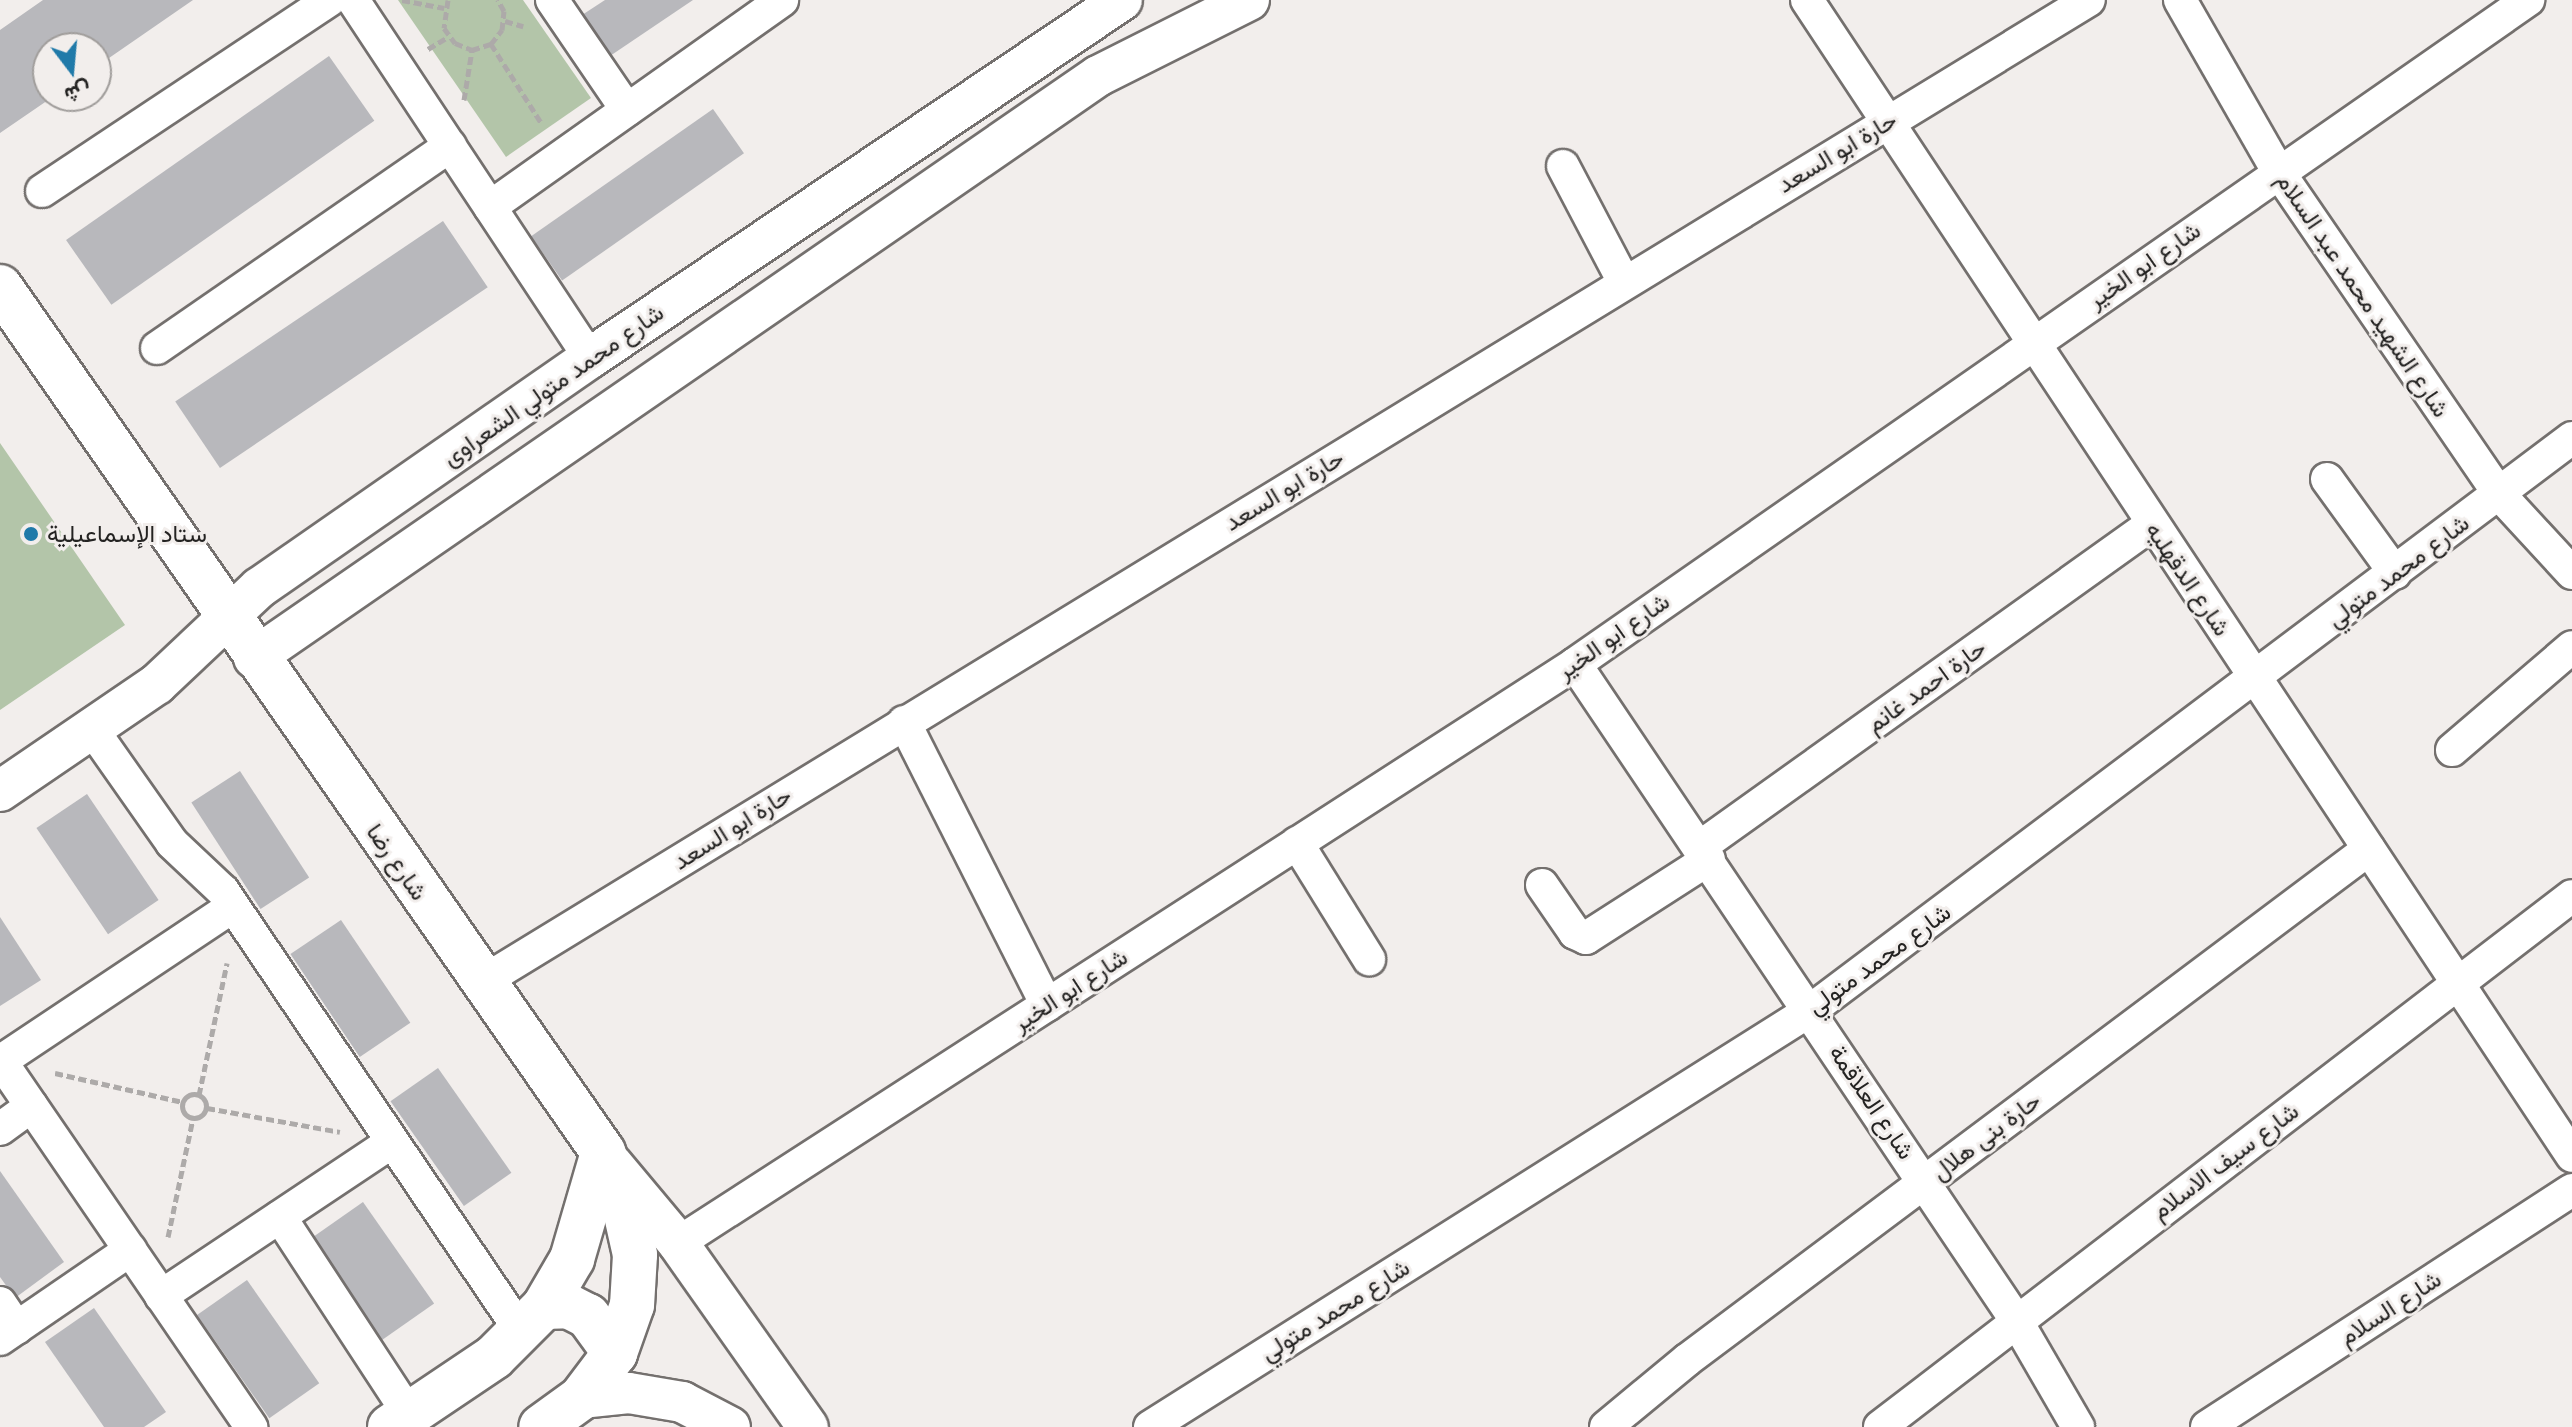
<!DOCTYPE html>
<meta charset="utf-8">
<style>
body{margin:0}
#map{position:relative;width:2572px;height:1427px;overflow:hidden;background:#f2eeec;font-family:"Public Sans",Vazirmatn,sans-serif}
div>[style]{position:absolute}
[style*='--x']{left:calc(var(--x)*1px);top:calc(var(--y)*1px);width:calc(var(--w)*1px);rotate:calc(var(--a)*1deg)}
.green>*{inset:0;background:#b3c5a9}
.building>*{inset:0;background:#b8b8bc;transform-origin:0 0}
.path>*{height:5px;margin-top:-2.5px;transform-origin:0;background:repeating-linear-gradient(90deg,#adaaa9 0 8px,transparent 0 12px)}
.path>.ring{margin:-2.5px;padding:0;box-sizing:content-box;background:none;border:5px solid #adaaa9;border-radius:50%}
.roads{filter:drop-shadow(2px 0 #74706e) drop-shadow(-2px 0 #74706e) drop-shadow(0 2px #74706e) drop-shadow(0 -2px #74706e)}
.minor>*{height:32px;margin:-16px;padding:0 16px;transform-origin:16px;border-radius:16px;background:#fff}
.tertiary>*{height:40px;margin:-20px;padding:0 20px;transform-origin:20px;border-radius:20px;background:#fff}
.primary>*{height:44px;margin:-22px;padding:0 22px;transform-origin:22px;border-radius:22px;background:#fff}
.dots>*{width:22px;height:22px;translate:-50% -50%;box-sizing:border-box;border:4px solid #f2eeec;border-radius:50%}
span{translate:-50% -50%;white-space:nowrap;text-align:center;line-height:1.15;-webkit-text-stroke:6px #f2eeec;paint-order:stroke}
.street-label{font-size:24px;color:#242322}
.poi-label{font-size:24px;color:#242322}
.left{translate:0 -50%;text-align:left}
.north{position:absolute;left:32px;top:32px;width:80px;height:80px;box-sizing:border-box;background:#f2eeec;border:2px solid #a09d9b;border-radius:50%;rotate:164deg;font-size:22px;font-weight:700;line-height:32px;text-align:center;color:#242322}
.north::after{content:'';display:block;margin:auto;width:28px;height:36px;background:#207aa9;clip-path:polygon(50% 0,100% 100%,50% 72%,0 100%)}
</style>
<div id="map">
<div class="green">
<div style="clip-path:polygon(398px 0,523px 0,591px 98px,506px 157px)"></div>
<div style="clip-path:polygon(0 443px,125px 625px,0 710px)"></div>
</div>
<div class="building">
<div style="clip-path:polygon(43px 0,193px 0,96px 67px,96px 48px,48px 48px,48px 96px,54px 96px,0 133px,0 30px)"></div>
<div style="clip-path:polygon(605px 0,693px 0,610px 56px,582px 15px)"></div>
<div style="left:329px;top:56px;width:79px;height:321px;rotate:55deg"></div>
<div style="left:713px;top:109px;width:54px;height:222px;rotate:55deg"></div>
<div style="left:443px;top:221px;width:80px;height:323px;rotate:56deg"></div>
<div style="left:240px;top:771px;width:127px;height:58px;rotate:57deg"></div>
<div style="left:87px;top:794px;width:128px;height:61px;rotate:56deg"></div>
<div style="clip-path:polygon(0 917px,41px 980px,0 1006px)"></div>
<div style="left:341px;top:920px;width:124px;height:61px;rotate:56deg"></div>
<div style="left:438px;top:1068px;width:128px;height:58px;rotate:55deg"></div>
<div style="clip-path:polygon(0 1171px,64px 1262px,15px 1298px,0 1277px)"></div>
<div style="left:363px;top:1202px;width:124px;height:64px;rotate:55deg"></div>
<div style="left:247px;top:1280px;width:126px;height:61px;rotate:55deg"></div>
<div style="clip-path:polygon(94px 1308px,166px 1412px,144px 1427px,104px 1427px,45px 1342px)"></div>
</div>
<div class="path">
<div style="--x:402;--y:0;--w:43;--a:10.8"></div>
<div style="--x:448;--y:0;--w:28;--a:98"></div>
<div style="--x:444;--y:28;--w:19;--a:54"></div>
<div style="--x:455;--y:43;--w:18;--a:22"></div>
<div style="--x:472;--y:50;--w:20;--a:-18"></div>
<div style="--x:491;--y:44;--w:18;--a:-52"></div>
<div style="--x:502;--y:30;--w:19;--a:-84"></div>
<div style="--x:504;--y:11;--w:13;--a:-119"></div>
<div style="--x:505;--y:21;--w:19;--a:16"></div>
<div style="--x:491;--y:44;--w:95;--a:57.5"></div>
<div style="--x:428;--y:49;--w:23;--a:-31"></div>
<div style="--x:464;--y:100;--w:51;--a:-80.9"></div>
<div style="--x:55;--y:1073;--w:131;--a:12.8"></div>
<div class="ring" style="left:182px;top:1094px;width:19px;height:19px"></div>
<div style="--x:199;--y:1095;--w:135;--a:-78"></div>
<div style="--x:207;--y:1108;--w:135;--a:10.2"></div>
<div style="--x:168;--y:1237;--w:122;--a:-78.1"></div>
</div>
<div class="roads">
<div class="minor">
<div style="--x:353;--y:0;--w:429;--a:56.5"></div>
<div style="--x:552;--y:0;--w:133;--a:55.7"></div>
<div style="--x:1807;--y:0;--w:1386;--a:56.5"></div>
<div style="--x:2180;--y:0;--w:197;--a:60.2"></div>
<div style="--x:2278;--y:171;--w:393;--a:55.6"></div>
<div style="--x:2500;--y:495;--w:106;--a:47.3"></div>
<div style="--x:1563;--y:166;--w:131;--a:62.3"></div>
<div style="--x:42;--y:191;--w:345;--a:-33.6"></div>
<div style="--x:490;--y:207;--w:358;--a:-35.3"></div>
<div style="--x:157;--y:348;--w:356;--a:-34.6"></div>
<div style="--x:2327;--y:479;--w:116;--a:54.1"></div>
<div style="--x:1575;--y:664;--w:790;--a:56.09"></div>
<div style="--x:2016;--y:1320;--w:124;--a:59.9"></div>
<div style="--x:904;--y:722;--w:317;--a:63.2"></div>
<div style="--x:92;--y:729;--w:139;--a:54.9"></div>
<div style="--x:172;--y:843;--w:70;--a:43.3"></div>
<div style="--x:223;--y:891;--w:534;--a:55.92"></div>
<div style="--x:2452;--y:750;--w:158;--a:-40.6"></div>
<div style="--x:1297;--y:843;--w:137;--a:58.2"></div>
<div style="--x:1700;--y:847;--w:556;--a:-35.55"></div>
<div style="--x:1542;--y:885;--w:58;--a:55.5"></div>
<div style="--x:1575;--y:933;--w:12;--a:24"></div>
<div style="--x:1586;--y:938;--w:146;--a:-32.7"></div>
<div style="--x:482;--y:982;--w:1883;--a:-31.43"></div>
<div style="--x:0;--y:1060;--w:445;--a:55.6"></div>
<div style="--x:1;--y:1061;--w:279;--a:-33.7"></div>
<div style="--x:0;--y:1129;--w:39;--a:-36"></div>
<div style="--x:280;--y:1217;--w:235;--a:56.8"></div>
<div style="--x:678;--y:1243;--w:1068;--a:-32.84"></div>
<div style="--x:1575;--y:664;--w:1162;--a:-34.87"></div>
<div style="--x:161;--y:1296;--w:278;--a:-33.7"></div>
<div style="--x:0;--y:1303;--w:30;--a:56"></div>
<div style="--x:0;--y:1339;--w:158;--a:-34.4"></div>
<div style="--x:1150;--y:1427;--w:782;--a:-32.25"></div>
<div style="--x:1811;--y:1010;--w:952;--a:-36.93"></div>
<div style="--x:1606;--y:1427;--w:105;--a:-39.6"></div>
<div style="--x:1687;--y:1360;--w:852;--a:-36.84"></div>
<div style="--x:1880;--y:1427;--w:872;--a:-37.5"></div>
<div style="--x:2207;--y:1427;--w:435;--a:-33"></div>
</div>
<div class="tertiary">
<div style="--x:254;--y:658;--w:1025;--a:-34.59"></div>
<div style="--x:1098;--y:76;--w:169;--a:-26.7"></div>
<div style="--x:0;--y:791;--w:190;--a:-34.3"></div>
<div style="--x:157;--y:684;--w:140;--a:-43.3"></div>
<div style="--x:259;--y:588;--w:403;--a:-34.8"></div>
<div style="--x:590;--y:358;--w:641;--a:-33.94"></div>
<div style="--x:612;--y:1164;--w:103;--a:50.1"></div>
<div style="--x:678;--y:1243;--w:225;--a:54.8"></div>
<div style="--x:581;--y:1398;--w:48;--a:-5.9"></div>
<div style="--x:629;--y:1393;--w:54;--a:9.6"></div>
<div style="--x:682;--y:1402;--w:54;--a:27.5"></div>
</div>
<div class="primary">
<div style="--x:0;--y:287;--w:1054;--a:55.12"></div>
<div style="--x:603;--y:1152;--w:58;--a:68.7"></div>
<div style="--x:624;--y:1206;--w:50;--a:77.3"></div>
<div style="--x:635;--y:1255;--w:50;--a:93.4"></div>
<div style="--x:632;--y:1305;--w:51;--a:109.5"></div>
<div style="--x:615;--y:1353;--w:56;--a:127.1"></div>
<div style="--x:581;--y:1398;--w:49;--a:144.1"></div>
<div style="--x:544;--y:1307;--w:24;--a:-2"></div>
<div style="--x:568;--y:1306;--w:22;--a:27"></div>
<div style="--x:588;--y:1316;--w:46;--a:53.9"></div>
<div style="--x:390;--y:1427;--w:125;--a:-33.9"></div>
<div style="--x:494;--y:1357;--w:71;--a:-45"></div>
<div style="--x:544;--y:1307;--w:56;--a:-59.7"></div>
<div style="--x:572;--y:1259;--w:111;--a:-73.8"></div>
</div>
</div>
<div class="dots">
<div style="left:31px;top:534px;background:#207aa9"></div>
</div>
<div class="street-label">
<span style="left:1837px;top:152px;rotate:-31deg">حارة ابو السعد</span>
<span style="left:2144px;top:265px;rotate:-35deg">شارع ابو الخير</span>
<span style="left:2363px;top:295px;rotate:56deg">شارع الشهيد محمد عبد السلام</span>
<span style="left:553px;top:385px;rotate:-35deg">شارع محمد متولي الشعراوى</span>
<span style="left:1284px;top:490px;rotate:-31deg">حارة ابو السعد</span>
<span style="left:2398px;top:571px;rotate:-37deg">شارع محمد متولي</span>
<span style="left:2188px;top:579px;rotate:56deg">شارع الدقهليه</span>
<span style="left:1613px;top:636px;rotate:-35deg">شارع ابو الخير</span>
<span style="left:1926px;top:686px;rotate:-36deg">حارة احمد غانم</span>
<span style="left:732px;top:828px;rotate:-32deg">حارة ابو السعد</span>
<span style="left:397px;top:862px;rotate:55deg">شارع رضا</span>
<span style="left:1879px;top:959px;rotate:-36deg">شارع محمد متولي</span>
<span style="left:1070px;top:990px;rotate:-33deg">شارع ابو الخير</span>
<span style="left:1872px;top:1102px;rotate:56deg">شارع العلاقمة</span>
<span style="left:1986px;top:1136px;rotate:-37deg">حارة بنى هلال</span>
<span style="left:2225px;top:1161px;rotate:-37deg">شارع سيف الاسلام</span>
<span style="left:2390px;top:1308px;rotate:-33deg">شارع السلام</span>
<span style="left:1335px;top:1310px;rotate:-32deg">شارع محمد متولي</span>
</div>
<div class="poi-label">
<span class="left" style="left:47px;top:534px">ستاد الإسماعيلية</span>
</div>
<div class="north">ش</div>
</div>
